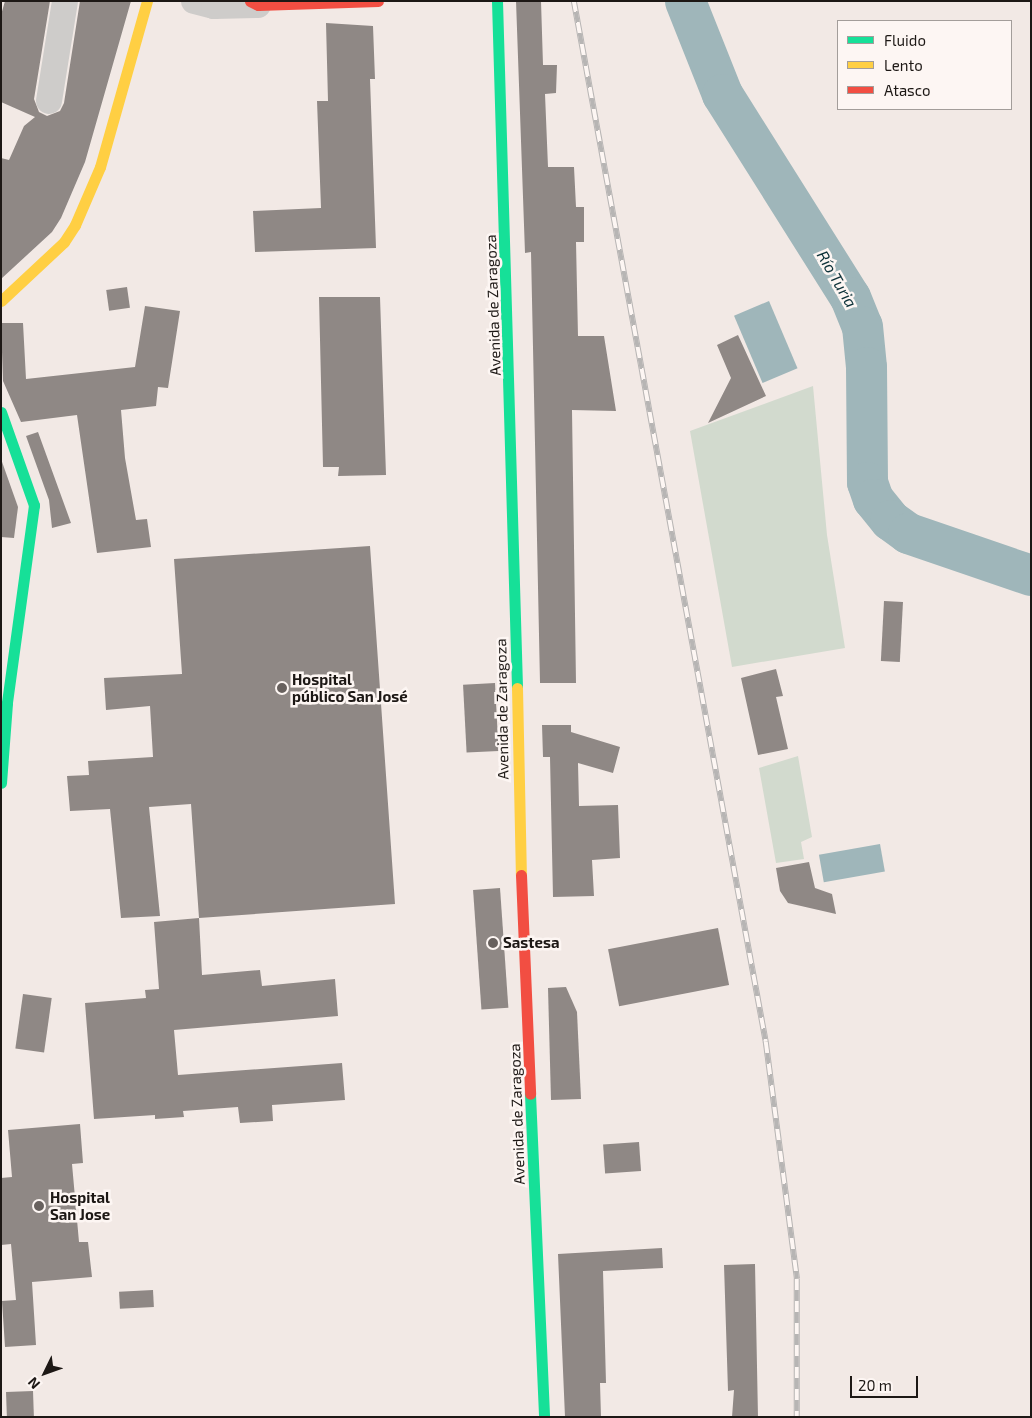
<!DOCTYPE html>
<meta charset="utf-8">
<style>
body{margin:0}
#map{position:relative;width:1032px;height:1418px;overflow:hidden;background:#f2e9e5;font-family:"Exo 2",sans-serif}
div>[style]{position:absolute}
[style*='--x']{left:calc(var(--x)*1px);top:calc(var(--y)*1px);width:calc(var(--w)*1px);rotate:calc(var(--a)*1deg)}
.green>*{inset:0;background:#d2dace}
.water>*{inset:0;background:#9fb6ba;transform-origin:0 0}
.river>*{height:41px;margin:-20.5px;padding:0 20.5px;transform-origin:20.5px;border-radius:20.5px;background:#9fb6ba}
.building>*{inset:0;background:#8f8885;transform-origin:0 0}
.street>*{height:26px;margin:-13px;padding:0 13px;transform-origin:13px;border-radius:13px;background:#ceccca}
.fast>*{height:11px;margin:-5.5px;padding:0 5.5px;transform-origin:5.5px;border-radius:5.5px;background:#16e098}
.slow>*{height:11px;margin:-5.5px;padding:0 5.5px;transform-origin:5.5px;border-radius:5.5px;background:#ffcf43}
.jam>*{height:11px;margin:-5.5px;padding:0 5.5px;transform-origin:5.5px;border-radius:5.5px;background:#f24e42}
.rail>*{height:5.5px;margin-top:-2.75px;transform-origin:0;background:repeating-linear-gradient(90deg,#fdf6f3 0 11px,#b7b5b4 0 22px);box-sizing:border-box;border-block:1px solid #b7b5b4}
.dots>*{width:14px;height:14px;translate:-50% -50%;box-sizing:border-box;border:2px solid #fdf6f3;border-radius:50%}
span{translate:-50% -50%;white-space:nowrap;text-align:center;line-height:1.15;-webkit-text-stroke:5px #fdf6f3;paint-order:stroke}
.street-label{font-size:15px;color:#1d1815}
.poi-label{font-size:15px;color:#1d1815;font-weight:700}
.left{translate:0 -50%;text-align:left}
.water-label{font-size:16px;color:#0d3239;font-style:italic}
.frame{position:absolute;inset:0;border:2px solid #1d1815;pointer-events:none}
.legend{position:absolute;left:837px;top:20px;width:175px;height:90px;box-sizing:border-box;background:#fdf6f3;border:1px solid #a39d9a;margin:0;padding:6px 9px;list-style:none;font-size:15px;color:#1d1815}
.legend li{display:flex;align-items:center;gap:10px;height:25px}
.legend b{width:25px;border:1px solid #a39d9a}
.north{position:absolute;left:20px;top:1348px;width:50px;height:50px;-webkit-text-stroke:4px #fdf6f3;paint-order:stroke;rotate:228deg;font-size:14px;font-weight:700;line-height:20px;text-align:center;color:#1d1815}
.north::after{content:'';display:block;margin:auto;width:18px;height:22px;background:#1d1815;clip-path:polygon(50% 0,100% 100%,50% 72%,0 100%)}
.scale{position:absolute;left:850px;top:1376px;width:68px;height:22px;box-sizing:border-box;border:2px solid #1d1815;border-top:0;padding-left:6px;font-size:15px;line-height:18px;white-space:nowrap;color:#1d1815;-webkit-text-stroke:4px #fdf6f3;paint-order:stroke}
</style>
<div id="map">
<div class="green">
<div style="clip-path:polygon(813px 386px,827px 535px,845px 648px,732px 667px,690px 431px)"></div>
<div style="clip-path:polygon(798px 756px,812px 837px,801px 842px,804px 859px,776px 863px,759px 768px)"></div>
</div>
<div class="water">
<div style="left:769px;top:301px;width:73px;height:38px;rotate:67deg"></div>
<div style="left:880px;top:844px;width:28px;height:62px;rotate:80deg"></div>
</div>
<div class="river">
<div style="--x:685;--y:1;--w:100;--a:68.3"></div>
<div style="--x:722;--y:94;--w:240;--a:57.8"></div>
<div style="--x:850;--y:297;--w:31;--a:68"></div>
<div style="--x:862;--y:326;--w:41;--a:84.4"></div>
<div style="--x:866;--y:367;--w:115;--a:89.5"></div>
<div style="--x:867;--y:482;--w:18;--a:71"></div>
<div style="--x:873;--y:499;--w:27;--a:51"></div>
<div style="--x:890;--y:520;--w:22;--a:36"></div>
<div style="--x:908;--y:533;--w:130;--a:18.9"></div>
</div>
<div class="building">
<div style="clip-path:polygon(5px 1px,50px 1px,34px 99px,39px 112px,47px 116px,60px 111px,64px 103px,80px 1px,131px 1px,85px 162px,61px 218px,52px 232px,1px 279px,1px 158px,9px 160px,24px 126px,35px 117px,1px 102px,1px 15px)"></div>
<div style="clip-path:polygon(516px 1px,541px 1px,543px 65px,557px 65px,556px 93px,545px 94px,548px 167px,574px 167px,576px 207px,584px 207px,584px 242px,576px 242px,578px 336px,604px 336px,616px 411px,572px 410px,576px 683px,540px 683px,531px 252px,525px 253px)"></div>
<div style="clip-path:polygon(326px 23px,373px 26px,375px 79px,370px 79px,376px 248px,255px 252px,253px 211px,321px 208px,317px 101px,328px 101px)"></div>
<div style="left:127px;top:287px;width:21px;height:21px;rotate:82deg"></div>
<div style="clip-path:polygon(319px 297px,380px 297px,386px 475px,338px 476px,339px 467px,323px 467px)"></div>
<div style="clip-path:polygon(145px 306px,180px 311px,168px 388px,158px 387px,156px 406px,121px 410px,125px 458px,136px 520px,147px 519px,151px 547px,97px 553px,77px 415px,21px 422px,3px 381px,1px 323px,23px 323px,26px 379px,135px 367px)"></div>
<div style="clip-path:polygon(738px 335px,766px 396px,708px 423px,731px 378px,717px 345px)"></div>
<div style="clip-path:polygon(38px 432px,71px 523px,52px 528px,49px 500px,26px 436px)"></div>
<div style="clip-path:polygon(1px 459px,18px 507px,14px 538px,1px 537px)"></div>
<div style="clip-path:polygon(370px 546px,395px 904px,199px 918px,191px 804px,149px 807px,160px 916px,121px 918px,110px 809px,70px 811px,67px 776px,89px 775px,88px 761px,153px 757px,150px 706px,106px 710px,104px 678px,182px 674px,174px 559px)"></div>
<div style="left:884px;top:601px;width:19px;height:60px;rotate:3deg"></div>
<div style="clip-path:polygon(776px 669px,783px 696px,776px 697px,788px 749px,758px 755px,741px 678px)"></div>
<div style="left:495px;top:683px;width:68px;height:32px;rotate:87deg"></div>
<div style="clip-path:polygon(542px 725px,571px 725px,571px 732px,620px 747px,613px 773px,578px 763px,579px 806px,618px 805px,620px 858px,592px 860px,594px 896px,553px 897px,550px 757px,543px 757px)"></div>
<div style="clip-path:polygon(809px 862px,815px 888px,832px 894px,836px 914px,788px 903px,780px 891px,776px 868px)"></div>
<div style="left:500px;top:888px;width:120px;height:27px;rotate:86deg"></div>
<div style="clip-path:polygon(199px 918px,202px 975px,260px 970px,262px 986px,335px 979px,338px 1016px,174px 1030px,178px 1075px,342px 1063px,345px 1100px,272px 1105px,273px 1121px,240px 1123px,238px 1107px,183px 1111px,184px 1117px,155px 1119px,155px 1115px,94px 1119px,85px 1003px,146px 998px,145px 990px,159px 989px,154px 922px)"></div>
<div style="left:718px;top:928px;width:58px;height:112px;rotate:79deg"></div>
<div style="clip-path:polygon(566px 987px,577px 1012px,581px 1099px,551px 1100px,548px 988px)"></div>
<div style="left:23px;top:994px;width:29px;height:55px;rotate:8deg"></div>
<div style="clip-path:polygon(80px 1124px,83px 1163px,72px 1164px,79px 1242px,88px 1242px,92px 1277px,32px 1282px,36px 1345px,5px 1347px,2px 1301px,16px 1300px,11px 1244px,1px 1245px,1px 1178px,12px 1177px,8px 1130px)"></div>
<div style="left:639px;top:1142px;width:29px;height:36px;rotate:86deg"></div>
<div style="clip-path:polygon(662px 1248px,663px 1268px,603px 1271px,606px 1383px,600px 1383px,601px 1417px,565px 1417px,558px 1254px)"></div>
<div style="clip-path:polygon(755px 1264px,758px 1417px,732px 1417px,734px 1390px,728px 1391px,724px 1265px)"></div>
<div style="left:153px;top:1290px;width:17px;height:34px;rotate:87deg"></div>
<div style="left:33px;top:1391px;width:26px;height:27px;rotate:88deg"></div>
</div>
<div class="street">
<div style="--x:194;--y:1;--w:21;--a:14"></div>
<div style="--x:214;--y:6;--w:44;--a:-1.3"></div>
<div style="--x:49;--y:101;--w:101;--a:-80.9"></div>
</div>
<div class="fast">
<div style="--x:497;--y:1;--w:687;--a:88.33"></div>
<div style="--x:1;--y:412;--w:99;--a:70.5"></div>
<div style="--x:34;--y:505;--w:200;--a:97.8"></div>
<div style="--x:7;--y:703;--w:80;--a:94.3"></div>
<div style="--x:530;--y:1094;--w:323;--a:87.5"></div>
</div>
<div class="slow">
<div style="--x:1;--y:301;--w:86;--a:-43.1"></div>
<div style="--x:64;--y:242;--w:20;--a:-57"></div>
<div style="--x:75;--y:225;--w:63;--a:-66.7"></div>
<div style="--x:100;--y:167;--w:173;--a:-74.2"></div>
<div style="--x:517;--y:688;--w:187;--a:88.8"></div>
</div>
<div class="jam">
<div style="--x:250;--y:1;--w:9;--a:27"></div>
<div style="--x:258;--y:5;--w:120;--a:-1.9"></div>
<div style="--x:521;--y:875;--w:219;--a:87.6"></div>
</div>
<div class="rail">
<div style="--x:574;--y:1;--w:1059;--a:79.55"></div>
<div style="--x:766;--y:1042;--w:239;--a:82.5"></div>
<div style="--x:797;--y:1279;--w:138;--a:90"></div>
</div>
<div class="dots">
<div style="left:282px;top:688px;background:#68615e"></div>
<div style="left:493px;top:943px;background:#68615e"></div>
<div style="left:39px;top:1206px;background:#68615e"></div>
</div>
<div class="street-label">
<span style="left:493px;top:305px;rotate:-92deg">Avenida de Zaragoza</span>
<span style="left:502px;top:709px;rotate:-91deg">Avenida de Zaragoza</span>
<span style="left:517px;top:1114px;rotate:-92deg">Avenida de Zaragoza</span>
</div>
<div class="poi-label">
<span class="left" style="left:292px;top:688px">Hospital<br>público San José</span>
<span class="left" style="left:503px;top:943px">Sastesa</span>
<span class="left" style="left:50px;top:1206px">Hospital<br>San Jose</span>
</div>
<div class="water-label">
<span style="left:837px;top:279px;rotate:60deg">Río Turia</span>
</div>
<div class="frame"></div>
<ul class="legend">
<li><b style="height:6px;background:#16e098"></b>Fluido</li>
<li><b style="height:6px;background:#ffcf43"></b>Lento</li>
<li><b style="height:6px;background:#f24e42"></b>Atasco</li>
</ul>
<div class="north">N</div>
<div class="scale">20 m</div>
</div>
